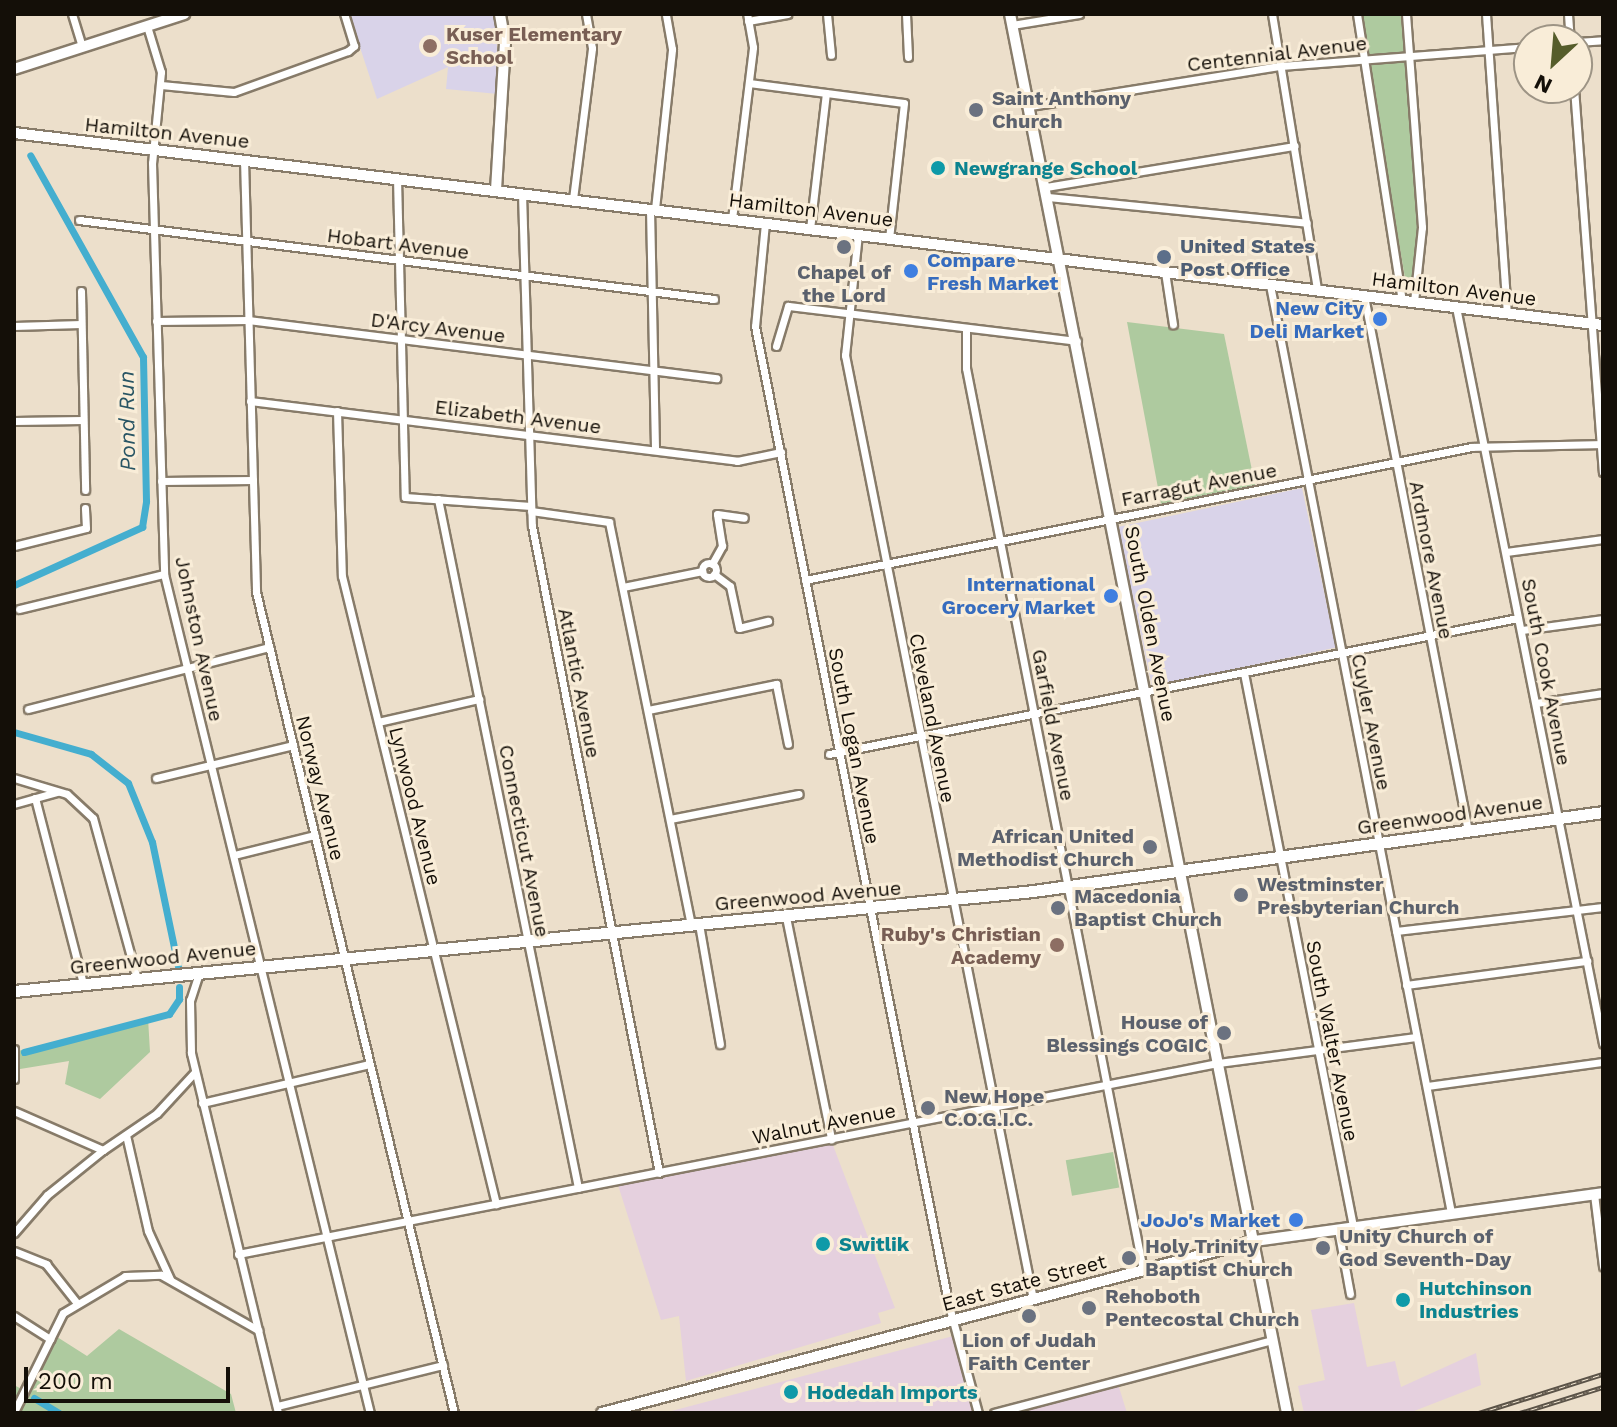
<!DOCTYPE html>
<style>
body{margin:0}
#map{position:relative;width:1617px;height:1427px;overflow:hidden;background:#ecdfcb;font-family:"Work Sans",sans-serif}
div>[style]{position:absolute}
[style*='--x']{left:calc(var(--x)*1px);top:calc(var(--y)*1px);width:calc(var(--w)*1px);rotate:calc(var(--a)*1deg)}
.industrial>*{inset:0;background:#e5d0de}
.education>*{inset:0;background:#d9d3e9;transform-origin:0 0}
.green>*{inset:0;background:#aeca9f;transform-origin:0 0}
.canal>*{height:7px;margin:-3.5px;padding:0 3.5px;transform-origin:3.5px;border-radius:3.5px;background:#44aecf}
.roads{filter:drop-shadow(2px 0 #877b69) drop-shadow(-2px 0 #877b69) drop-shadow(0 2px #877b69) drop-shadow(0 -2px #877b69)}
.street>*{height:7px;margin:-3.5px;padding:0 3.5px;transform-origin:3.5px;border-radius:3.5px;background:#fff}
.street>.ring{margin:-3.5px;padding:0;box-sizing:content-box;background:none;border:7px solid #fff;border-radius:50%}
.secondary>*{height:10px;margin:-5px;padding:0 5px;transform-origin:5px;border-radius:5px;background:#fff}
.primary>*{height:11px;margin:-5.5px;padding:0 5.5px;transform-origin:5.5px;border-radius:5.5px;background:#fff}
.rail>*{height:5px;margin-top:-2.5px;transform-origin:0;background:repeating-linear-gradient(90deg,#f9edd8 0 6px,#5b5348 0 12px);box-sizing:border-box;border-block:2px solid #5b5348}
.dots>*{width:22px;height:22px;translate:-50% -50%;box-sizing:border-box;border:4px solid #f9edd8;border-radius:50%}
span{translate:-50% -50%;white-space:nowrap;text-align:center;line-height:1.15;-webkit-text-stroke:6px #f9edd8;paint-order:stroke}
.education-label{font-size:20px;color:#785e54;font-weight:700}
.left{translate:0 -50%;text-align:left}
.right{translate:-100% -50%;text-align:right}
.street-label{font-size:20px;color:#140f08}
.worship-label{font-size:20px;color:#5b616d;font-weight:700}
.culture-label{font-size:20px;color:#0d838f;font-weight:700}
.service-label{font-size:20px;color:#4e5e75;font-weight:700}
.shop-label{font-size:20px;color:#366cbe;font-weight:700}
.water-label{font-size:22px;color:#295564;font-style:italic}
.frame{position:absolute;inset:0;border:16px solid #140f08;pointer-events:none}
.north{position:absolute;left:1513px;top:24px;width:80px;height:80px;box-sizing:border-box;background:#f9edd8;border:2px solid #9d9485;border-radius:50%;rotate:206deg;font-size:22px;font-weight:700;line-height:32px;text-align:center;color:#140f08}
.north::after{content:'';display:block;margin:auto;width:28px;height:36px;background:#565d2b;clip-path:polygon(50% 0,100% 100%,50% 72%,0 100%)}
.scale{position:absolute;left:24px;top:1367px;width:206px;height:36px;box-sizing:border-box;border:4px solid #140f08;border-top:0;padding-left:10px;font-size:24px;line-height:28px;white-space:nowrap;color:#140f08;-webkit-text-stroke:6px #f9edd8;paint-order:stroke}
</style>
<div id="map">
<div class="industrial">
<div style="clip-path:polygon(831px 1140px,895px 1308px,878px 1313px,881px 1323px,686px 1381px,679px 1316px,661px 1320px,617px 1182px)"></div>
<div style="clip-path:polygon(1354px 1303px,1367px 1367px,1395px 1361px,1401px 1387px,1476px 1353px,1481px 1385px,1409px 1413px,1304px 1413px,1298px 1386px,1325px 1380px,1311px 1310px)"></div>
<div style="clip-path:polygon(957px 1335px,978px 1413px,664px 1413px)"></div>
<div style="clip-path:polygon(1118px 1384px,1127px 1413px,1006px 1413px)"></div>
</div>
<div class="education">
<div style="clip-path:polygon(349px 14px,496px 14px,498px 94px,446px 89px,448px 67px,377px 99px)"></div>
<div style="left:1302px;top:488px;width:163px;height:188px;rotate:78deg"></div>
</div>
<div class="green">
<div style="clip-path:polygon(1360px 14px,1402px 14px,1420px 233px,1414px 279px,1405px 278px)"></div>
<div style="clip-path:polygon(1127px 322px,1224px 334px,1255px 485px,1161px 504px)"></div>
<div style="clip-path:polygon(148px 1018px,150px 1052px,100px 1099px,65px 1084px,69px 1061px,14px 1070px,14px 1052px)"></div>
<div style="left:1113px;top:1152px;width:36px;height:48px;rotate:80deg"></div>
<div style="clip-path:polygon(119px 1329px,231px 1394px,236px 1413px,14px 1412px,14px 1385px,29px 1393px,54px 1335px,87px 1356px)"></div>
</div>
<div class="canal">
<div style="--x:14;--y:585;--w:141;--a:-24.4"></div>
<div style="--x:142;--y:527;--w:26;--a:-81"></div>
<div style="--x:146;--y:501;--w:144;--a:-91.2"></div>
<div style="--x:143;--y:357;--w:231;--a:-119.2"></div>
<div style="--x:14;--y:732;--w:80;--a:15.9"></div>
<div style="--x:91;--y:754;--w:47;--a:38.1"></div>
<div style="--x:128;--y:783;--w:64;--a:67.9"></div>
<div style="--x:152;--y:842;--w:127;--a:78.2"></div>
<div style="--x:24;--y:1052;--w:150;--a:-14.7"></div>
<div style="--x:169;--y:1014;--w:18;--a:-56"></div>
<div style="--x:179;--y:999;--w:12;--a:-90"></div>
<div style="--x:34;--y:1398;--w:29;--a:31"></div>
</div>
<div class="roads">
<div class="street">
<div style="--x:72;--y:14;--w:34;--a:73"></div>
<div style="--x:827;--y:14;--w:41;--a:84.4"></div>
<div style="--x:906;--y:14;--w:43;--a:87.3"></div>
<div style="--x:1272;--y:14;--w:280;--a:80.7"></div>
<div style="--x:1357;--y:14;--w:291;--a:81.1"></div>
<div style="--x:1406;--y:14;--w:214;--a:85.7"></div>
<div style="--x:1422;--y:227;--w:75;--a:96.1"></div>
<div style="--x:1486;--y:14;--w:300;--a:86"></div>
<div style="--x:1568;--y:14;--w:26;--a:86"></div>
<div style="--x:748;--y:21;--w:40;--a:-10"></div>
<div style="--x:1012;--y:25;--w:68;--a:-9.3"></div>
<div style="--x:147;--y:26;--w:48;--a:73.1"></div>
<div style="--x:161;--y:72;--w:91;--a:95.6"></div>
<div style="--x:152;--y:163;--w:411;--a:88.3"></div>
<div style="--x:164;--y:574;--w:864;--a:76.21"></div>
<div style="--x:1577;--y:42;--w:26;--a:-4"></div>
<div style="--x:749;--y:83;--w:156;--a:7.4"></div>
<div style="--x:904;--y:103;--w:136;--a:96.3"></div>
<div style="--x:161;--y:85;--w:73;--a:5.5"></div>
<div style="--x:234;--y:92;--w:121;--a:-19.8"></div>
<div style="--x:348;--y:51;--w:8;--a:-40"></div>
<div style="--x:354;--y:46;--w:34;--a:-107"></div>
<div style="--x:1574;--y:88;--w:385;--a:85.7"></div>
<div style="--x:1030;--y:106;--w:254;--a:-9.1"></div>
<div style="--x:1281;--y:66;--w:249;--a:-4.4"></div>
<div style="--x:244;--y:159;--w:433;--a:88.4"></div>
<div style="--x:256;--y:592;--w:845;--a:76.44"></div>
<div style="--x:397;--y:178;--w:319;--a:88.6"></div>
<div style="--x:405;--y:497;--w:126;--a:4.1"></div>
<div style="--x:1046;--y:187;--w:252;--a:-9.4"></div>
<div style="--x:522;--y:193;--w:333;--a:88.3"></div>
<div style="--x:532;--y:526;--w:659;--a:78.89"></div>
<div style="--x:1048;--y:197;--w:260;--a:5.7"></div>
<div style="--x:573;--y:199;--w:152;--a:-82.8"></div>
<div style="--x:592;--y:48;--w:35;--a:-100"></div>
<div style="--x:650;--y:209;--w:241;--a:88.8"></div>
<div style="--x:655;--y:209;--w:161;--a:-83.9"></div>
<div style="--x:672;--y:49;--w:36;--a:-100"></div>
<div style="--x:732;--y:219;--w:173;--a:-83"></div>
<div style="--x:753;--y:47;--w:34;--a:-100"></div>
<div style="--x:79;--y:220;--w:640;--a:7.09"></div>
<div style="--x:765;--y:223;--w:103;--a:95.5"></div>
<div style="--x:755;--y:326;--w:995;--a:78.81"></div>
<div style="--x:948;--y:1302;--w:115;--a:74.9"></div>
<div style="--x:810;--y:229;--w:137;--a:-83.3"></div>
<div style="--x:858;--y:234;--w:122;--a:96.1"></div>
<div style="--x:845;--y:355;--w:963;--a:78.74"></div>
<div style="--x:1165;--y:272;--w:53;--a:81.3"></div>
<div style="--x:1270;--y:285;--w:945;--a:78.96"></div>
<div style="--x:81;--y:291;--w:199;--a:88.8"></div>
<div style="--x:1364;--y:296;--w:545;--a:79"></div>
<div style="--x:1456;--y:307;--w:751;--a:78.71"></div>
<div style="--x:156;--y:321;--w:92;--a:-0.6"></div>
<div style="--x:248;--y:320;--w:472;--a:7.1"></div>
<div style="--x:14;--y:326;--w:67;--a:-1.7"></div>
<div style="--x:966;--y:328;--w:40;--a:90"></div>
<div style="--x:966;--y:368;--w:919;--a:78.9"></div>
<div style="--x:776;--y:346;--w:42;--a:-73.3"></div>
<div style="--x:788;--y:306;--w:291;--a:6.9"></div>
<div style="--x:250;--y:401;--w:491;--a:7"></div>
<div style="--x:737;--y:461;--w:45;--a:-11.6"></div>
<div style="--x:337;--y:411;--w:165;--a:88.3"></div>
<div style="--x:342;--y:576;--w:647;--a:76.22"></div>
<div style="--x:14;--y:421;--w:69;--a:-0.8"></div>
<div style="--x:161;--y:481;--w:92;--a:-0.6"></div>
<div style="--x:438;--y:499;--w:703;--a:78.51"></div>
<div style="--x:531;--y:511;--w:79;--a:8"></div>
<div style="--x:609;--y:522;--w:411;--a:78.5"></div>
<div style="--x:14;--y:546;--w:74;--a:-14"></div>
<div style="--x:86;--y:528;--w:20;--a:-93"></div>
<div style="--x:1506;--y:552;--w:98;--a:-7.6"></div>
<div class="ring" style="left:702px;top:563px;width:7px;height:7px"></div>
<div style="--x:712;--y:564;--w:21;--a:-61"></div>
<div style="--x:722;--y:546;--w:32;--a:-99"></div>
<div style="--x:717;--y:514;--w:27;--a:8"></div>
<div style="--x:714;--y:574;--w:20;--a:37"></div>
<div style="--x:730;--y:586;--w:43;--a:77.9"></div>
<div style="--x:739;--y:628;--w:30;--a:-14"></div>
<div style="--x:805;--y:580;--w:680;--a:-11.28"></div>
<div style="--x:1472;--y:447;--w:129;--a:-1.3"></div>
<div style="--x:623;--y:587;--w:81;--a:-11.4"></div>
<div style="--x:19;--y:609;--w:149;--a:-13.6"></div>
<div style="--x:1522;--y:630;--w:82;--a:-7.7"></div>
<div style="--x:1244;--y:673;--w:564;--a:78.85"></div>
<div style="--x:1536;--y:703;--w:68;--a:-8.5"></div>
<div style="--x:28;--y:709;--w:249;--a:-14.4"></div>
<div style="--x:648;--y:710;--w:131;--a:-11.5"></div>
<div style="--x:776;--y:684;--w:61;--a:78.7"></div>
<div style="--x:378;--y:722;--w:104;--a:-12.8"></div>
<div style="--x:829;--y:754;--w:702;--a:-11.17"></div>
<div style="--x:14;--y:778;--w:55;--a:16.8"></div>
<div style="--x:67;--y:794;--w:35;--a:43"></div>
<div style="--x:93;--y:818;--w:167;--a:74.7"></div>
<div style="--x:156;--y:778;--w:141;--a:-13.5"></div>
<div style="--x:35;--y:798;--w:192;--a:75.5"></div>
<div style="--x:14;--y:804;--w:45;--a:-15.6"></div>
<div style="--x:670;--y:819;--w:131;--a:-11"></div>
<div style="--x:234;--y:855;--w:83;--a:-13.9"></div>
<div style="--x:786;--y:917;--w:227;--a:78.5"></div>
<div style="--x:699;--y:924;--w:122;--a:80.1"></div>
<div style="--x:1396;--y:931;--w:208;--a:-6.6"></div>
<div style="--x:199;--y:973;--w:28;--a:108"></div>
<div style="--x:190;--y:1000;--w:53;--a:88.9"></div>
<div style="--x:191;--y:1053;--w:370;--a:76.4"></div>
<div style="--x:1406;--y:985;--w:183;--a:-7.6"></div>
<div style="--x:14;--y:1049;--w:30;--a:90"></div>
<div style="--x:1427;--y:1086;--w:178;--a:-7.8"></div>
<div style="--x:202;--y:1103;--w:172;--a:-13.1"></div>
<div style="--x:14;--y:1111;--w:97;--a:23.7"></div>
<div style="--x:103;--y:1150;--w:65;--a:-34.4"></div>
<div style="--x:157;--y:1113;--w:54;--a:-47.2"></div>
<div style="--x:126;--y:1135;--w:98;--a:77.1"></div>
<div style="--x:148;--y:1231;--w:53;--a:65.4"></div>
<div style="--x:1594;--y:1194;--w:73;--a:82.9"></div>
<div style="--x:1338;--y:1229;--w:66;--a:79.5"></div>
<div style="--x:14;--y:1233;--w:50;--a:-49"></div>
<div style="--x:47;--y:1195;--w:72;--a:-38.8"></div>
<div style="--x:14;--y:1251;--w:35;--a:22"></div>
<div style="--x:46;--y:1264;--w:48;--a:51.7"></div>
<div style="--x:238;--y:1254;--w:998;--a:-11.03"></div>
<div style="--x:1218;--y:1063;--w:200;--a:-7.5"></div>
<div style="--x:14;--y:1316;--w:43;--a:32.6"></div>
<div style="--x:277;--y:1406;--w:171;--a:-13.9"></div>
<div style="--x:14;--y:1412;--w:110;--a:-63.7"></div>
<div style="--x:63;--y:1313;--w:72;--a:-30.8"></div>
<div style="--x:125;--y:1276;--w:36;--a:-2"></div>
<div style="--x:161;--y:1275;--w:112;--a:29.6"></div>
<div style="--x:994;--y:1413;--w:288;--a:-14.7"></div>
</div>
<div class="secondary">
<div style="--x:1010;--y:14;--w:1426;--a:78.8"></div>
<div style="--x:14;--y:69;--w:179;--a:-17.9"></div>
<div style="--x:14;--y:133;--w:1601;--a:6.89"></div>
<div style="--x:496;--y:190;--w:147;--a:-86.5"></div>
<div style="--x:505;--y:43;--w:29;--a:-100"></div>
<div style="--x:602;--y:1413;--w:674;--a:-14.78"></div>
<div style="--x:1254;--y:1241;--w:352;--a:-7.8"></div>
</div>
<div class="primary">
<div style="--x:14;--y:991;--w:1024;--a:-5.6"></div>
<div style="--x:1033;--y:891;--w:575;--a:-7.89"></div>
</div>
</div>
<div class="rail">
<div style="--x:1479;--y:1413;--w:130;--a:-17.5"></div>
<div style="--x:1520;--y:1413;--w:87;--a:-17.4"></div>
</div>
<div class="dots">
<div style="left:430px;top:46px;background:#8d6e63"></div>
<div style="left:976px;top:110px;background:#6b7280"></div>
<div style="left:938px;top:168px;background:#0f9aa8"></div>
<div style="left:844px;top:247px;background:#6b7280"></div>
<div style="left:1164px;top:257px;background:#5c6f8a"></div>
<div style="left:911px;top:271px;background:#3f7fe0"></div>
<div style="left:1380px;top:319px;background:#3f7fe0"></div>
<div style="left:1111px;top:596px;background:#3f7fe0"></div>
<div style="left:1150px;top:847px;background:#6b7280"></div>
<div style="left:1241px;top:895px;background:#6b7280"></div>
<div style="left:1058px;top:908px;background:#6b7280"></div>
<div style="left:1057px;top:945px;background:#8d6e63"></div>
<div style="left:1224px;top:1033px;background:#6b7280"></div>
<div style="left:928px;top:1108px;background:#6b7280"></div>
<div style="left:1296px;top:1220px;background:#3f7fe0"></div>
<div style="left:823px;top:1244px;background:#0f9aa8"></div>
<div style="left:1323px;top:1248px;background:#6b7280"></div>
<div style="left:1129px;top:1258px;background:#6b7280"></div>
<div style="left:1403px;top:1300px;background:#0f9aa8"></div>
<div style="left:1089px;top:1308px;background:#6b7280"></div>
<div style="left:1029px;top:1316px;background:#6b7280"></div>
<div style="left:791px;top:1392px;background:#0f9aa8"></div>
</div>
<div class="education-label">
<span class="left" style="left:446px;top:46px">Kuser Elementary<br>School</span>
<span class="right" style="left:1041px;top:946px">Ruby's Christian<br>Academy</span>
</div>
<div class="street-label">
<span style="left:1277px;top:54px;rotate:-7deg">Centennial Avenue</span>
<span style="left:167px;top:133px;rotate:6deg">Hamilton Avenue</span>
<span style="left:811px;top:210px;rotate:7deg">Hamilton Avenue</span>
<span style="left:398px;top:244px;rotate:7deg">Hobart Avenue</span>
<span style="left:1454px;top:289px;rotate:7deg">Hamilton Avenue</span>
<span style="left:438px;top:328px;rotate:7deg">D'Arcy Avenue</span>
<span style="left:518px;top:417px;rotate:7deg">Elizabeth Avenue</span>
<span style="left:1199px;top:485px;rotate:-11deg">Farragut Avenue</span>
<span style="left:1431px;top:560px;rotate:79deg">Ardmore Avenue</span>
<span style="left:1150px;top:624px;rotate:79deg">South Olden Avenue</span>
<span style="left:199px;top:639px;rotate:78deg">Johnston Avenue</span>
<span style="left:1546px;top:672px;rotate:79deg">South Cook Avenue</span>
<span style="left:579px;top:683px;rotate:79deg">Atlantic Avenue</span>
<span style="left:932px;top:718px;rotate:79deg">Cleveland Avenue</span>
<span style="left:1371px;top:722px;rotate:79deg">Cuyler Avenue</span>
<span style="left:1053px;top:725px;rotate:79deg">Garfield Avenue</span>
<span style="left:854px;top:746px;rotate:79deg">South Logan Avenue</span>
<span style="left:320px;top:788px;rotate:76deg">Norway Avenue</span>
<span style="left:415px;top:806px;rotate:76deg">Lynwood Avenue</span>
<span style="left:1450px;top:815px;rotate:-8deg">Greenwood Avenue</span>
<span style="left:524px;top:841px;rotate:79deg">Connecticut Avenue</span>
<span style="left:808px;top:896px;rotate:-5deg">Greenwood Avenue</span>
<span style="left:163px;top:958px;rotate:-6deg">Greenwood Avenue</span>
<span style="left:1332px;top:1041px;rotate:79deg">South Walter Avenue</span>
<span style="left:824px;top:1124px;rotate:-11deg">Walnut Avenue</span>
<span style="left:1024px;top:1283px;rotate:-15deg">East State Street</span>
</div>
<div class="worship-label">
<span class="left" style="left:992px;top:110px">Saint Anthony<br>Church</span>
<span style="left:844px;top:284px">Chapel of<br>the Lord</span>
<span class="right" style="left:1134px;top:848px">African United<br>Methodist Church</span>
<span class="left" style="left:1257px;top:896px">Westminster<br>Presbyterian Church</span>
<span class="left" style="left:1074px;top:908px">Macedonia<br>Baptist Church</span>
<span class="right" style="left:1208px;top:1034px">House of<br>Blessings COGIC</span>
<span class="left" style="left:944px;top:1108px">New Hope<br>C.O.G.I.C.</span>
<span class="left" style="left:1339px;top:1248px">Unity Church of<br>God Seventh-Day</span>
<span class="left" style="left:1145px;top:1258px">Holy Trinity<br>Baptist Church</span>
<span class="left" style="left:1105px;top:1308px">Rehoboth<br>Pentecostal Church</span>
<span style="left:1029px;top:1352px">Lion of Judah<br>Faith Center</span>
</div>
<div class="culture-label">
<span class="left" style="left:954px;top:168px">Newgrange School</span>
<span class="left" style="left:839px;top:1244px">Switlik</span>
<span class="left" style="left:1419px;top:1300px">Hutchinson<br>Industries</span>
<span class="left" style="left:807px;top:1392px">Hodedah Imports</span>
</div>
<div class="service-label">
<span class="left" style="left:1180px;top:258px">United States<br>Post Office</span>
</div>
<div class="shop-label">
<span class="left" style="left:927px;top:272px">Compare<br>Fresh Market</span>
<span class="right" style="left:1364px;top:320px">New City<br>Deli Market</span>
<span class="right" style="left:1095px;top:596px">International<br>Grocery Market</span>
<span class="right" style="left:1280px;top:1220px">JoJo's Market</span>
</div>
<div class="water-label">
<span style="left:127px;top:421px;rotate:-91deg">Pond Run</span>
</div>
<div class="frame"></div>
<div class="north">N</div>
<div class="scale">200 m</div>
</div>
